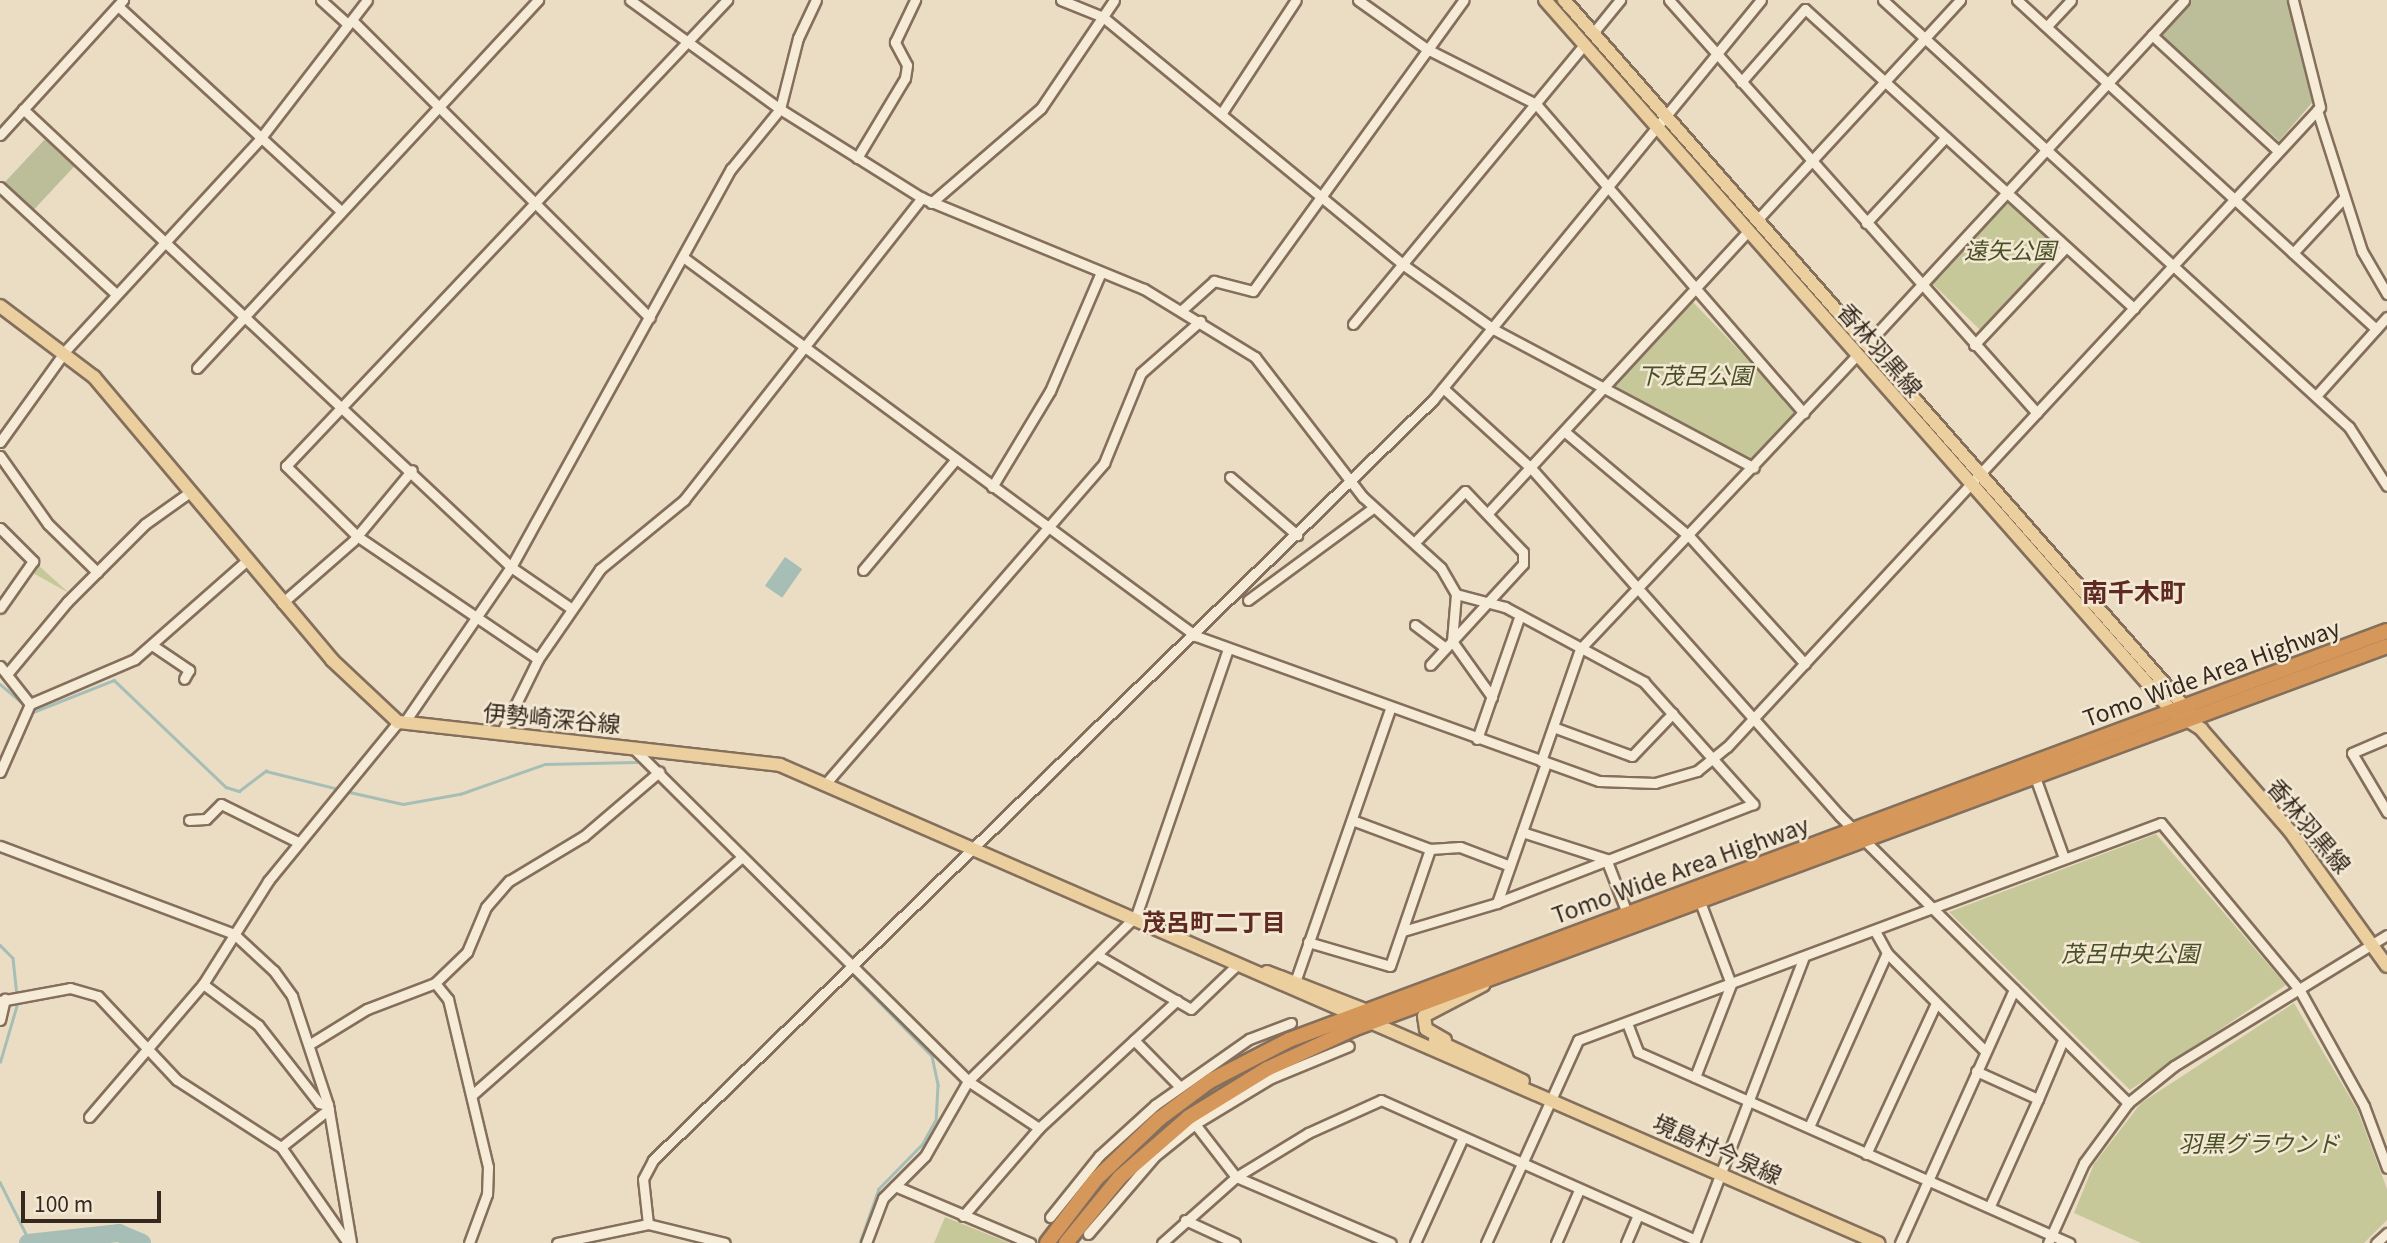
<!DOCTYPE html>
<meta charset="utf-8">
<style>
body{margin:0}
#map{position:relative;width:2387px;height:1243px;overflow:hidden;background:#ebddc4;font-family:Georgia,"Noto Sans JP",serif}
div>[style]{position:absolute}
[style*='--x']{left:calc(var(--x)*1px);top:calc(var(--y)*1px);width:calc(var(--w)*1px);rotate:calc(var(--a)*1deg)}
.green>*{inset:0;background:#c6c899;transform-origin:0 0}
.cemetery>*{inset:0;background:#bbbe98;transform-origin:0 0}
.water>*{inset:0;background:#a6beb6;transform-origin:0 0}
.stream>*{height:2.5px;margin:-1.25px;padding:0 1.25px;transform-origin:1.25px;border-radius:1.25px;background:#a6beb6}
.river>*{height:18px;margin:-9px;padding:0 9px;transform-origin:9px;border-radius:9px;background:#a6beb6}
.roads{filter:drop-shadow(2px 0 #846f5c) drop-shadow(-2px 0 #846f5c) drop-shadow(0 2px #846f5c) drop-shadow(0 -2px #846f5c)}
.minor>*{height:9px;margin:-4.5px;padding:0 4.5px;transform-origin:4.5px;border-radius:4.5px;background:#f6ebd7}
.major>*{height:12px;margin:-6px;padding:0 6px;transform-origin:6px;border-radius:6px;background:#eccf9e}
.highway>*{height:14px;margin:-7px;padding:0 7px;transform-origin:7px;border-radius:7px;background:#d5975a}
span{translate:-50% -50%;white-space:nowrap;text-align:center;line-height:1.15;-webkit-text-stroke:5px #f3e8d3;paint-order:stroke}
.park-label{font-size:23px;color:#495027;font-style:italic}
.street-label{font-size:23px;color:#35281f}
.neighbourhood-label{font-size:24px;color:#5f2a21;font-weight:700}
.quarter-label{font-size:26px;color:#5f2a21;font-weight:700}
.scale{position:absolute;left:21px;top:1191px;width:140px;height:32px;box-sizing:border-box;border:4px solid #35281f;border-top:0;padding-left:9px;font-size:21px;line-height:24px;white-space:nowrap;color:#35281f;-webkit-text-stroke:5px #f3e8d3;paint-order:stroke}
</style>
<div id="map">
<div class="green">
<div style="left:2007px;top:200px;width:71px;height:112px;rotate:44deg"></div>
<div style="clip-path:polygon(1691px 300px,1796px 410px,1754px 461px,1612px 388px)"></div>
<div style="clip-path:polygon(37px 564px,69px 593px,31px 572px)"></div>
<div style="clip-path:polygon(2156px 834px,2286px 985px,2130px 1090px,1949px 912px)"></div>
<div style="clip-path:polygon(2294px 1003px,2357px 1109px,2387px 1189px,2387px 1220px,2364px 1243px,2141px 1243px,2074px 1213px,2094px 1164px,2141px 1103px)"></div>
<div style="clip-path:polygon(945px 1217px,982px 1232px,1010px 1243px,934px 1243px)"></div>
</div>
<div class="cemetery">
<div style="clip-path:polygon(2190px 0,2288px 0,2317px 97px,2279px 141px,2161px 36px)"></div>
<div style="left:47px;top:137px;width:40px;height:65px;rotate:43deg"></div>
</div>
<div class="water">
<div style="left:785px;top:557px;width:21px;height:35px;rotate:35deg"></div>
</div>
<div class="stream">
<div style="--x:0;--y:684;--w:43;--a:40.3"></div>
<div style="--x:33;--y:712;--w:87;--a:-21.6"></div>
<div style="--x:114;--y:680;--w:155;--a:43.7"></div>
<div style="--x:226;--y:787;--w:14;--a:17"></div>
<div style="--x:239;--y:791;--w:34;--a:-37"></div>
<div style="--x:266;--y:771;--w:75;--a:13.9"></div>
<div style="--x:345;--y:791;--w:59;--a:12.6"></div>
<div style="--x:403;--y:804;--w:58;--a:-10"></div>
<div style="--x:460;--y:794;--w:90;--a:-19.4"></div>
<div style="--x:545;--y:764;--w:91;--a:-1.3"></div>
<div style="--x:0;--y:945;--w:18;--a:45"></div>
<div style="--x:13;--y:958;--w:37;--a:84"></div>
<div style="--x:853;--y:975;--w:113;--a:45.7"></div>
<div style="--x:932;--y:1056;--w:30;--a:78"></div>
<div style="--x:938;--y:1085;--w:35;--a:93"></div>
<div style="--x:936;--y:1120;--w:29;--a:119"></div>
<div style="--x:922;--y:1145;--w:62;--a:134.3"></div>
<div style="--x:879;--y:1189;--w:57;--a:109.4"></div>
<div style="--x:0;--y:1062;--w:64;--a:-73.6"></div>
<div style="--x:0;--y:1182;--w:67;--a:63.4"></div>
</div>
<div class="river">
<div style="--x:28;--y:1243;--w:92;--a:-6.3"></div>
<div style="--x:119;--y:1233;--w:25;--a:23"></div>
</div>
<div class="roads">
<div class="minor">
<div style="--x:321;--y:0;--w:36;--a:42"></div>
<div style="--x:630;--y:0;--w:185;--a:36"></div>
<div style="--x:780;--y:109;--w:168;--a:32.1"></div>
<div style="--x:922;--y:198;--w:240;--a:22.3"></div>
<div style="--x:1144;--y:289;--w:130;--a:31.5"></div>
<div style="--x:1255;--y:357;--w:177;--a:52.4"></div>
<div style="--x:1363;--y:497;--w:105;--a:42.3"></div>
<div style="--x:1441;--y:568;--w:30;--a:60"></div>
<div style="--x:1456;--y:594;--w:51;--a:14.9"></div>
<div style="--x:1505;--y:607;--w:158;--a:28.3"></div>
<div style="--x:1644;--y:682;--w:164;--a:48.2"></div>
<div style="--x:1753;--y:804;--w:274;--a:158.9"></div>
<div style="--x:1497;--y:903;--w:98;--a:163.4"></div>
<div style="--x:1061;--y:0;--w:45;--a:22"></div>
<div style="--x:1103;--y:17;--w:391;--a:39.5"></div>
<div style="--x:1405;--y:266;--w:110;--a:35.4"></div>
<div style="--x:1495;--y:330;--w:293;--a:28"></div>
<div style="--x:1358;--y:0;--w:85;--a:35.4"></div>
<div style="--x:1427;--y:49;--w:122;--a:26.8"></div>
<div style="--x:1536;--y:104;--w:409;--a:49.1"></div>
<div style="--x:1669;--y:0;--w:553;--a:48.3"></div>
<div style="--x:1883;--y:0;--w:632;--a:42.5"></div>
<div style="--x:2349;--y:427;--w:70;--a:57.2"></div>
<div style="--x:2017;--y:0;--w:487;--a:42.5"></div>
<div style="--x:118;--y:6;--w:301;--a:42.6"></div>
<div style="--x:352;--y:20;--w:421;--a:45"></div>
<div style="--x:2047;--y:26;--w:35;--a:-47"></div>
<div style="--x:1593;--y:33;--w:43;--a:-50.7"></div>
<div style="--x:2152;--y:35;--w:171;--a:42.6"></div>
<div style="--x:1741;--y:82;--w:97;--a:-48.8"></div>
<div style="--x:1805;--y:9;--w:445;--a:42.3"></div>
<div style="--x:23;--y:109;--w:669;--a:43.18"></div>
<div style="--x:511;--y:567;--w:74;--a:34.5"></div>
<div style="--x:2317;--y:110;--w:148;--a:72.3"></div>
<div style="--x:2362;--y:251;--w:50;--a:59.8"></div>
<div style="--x:1221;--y:114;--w:136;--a:-56.7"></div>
<div style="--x:0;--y:135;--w:183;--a:-47.7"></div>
<div style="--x:857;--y:158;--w:93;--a:-59"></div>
<div style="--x:905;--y:78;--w:13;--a:-81"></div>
<div style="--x:907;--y:65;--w:26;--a:-118"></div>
<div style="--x:895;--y:42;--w:47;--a:-64.5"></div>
<div style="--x:0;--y:187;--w:158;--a:42.7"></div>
<div style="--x:931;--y:203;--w:145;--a:-40.8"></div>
<div style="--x:1041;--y:108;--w:130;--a:-55.9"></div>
<div style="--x:1758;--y:219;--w:298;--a:-47.3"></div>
<div style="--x:1866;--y:223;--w:117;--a:-47.1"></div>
<div style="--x:2293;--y:253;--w:75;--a:-47.2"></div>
<div style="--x:683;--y:257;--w:638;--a:36.46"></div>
<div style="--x:1196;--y:636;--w:428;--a:19.8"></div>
<div style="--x:1599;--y:781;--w:56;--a:2"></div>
<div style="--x:1655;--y:783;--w:44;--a:-15.9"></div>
<div style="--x:1697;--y:771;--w:38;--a:-39"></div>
<div style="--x:1727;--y:747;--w:872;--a:-47.18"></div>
<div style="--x:2320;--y:107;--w:110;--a:-104.2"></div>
<div style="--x:1183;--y:309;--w:42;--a:-42.1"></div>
<div style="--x:1214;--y:281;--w:40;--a:14.4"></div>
<div style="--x:1253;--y:291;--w:359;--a:-54.1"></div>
<div style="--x:1353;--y:324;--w:362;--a:-50.4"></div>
<div style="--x:1868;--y:343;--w:466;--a:-47.3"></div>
<div style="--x:1974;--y:345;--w:134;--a:-46.8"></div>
<div style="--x:197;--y:368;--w:502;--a:-47.18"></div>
<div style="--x:1443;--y:388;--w:119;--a:42.3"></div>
<div style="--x:1531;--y:468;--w:465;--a:48.4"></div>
<div style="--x:1840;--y:816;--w:407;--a:44.9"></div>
<div style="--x:2316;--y:396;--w:106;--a:-48.1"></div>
<div style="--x:1564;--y:431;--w:165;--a:40.1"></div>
<div style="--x:1690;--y:537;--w:171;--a:47.8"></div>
<div style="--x:0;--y:442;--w:113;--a:-54.3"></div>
<div style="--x:66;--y:350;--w:287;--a:-47.4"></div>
<div style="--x:260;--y:139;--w:175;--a:-52.4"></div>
<div style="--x:0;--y:456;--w:83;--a:54.8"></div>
<div style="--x:48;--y:524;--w:69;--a:44.4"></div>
<div style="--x:1230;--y:477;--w:89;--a:40.9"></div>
<div style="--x:992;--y:487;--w:112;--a:-58.9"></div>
<div style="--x:1050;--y:391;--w:129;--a:-66.8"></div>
<div style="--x:1488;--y:513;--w:385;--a:-47.3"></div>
<div style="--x:0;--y:528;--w:47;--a:45"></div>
<div style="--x:33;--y:561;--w:57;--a:125.1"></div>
<div style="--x:1415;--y:542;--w:71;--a:-45.6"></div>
<div style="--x:1465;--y:491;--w:84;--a:46.4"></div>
<div style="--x:1523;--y:552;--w:12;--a:90"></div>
<div style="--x:1523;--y:564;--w:137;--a:132.6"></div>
<div style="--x:863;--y:570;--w:145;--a:-50"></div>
<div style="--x:1456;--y:594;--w:47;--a:94.9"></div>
<div style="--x:1452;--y:641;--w:69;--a:54.5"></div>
<div style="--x:1248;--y:600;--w:155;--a:-36.4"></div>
<div style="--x:282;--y:603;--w:94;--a:-41.1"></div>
<div style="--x:353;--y:541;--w:92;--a:-50.3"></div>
<div style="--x:1415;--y:625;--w:38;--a:37"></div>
<div style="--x:152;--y:645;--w:45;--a:34"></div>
<div style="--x:189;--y:670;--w:10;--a:119"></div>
<div style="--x:538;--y:659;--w:219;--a:-145.8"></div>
<div style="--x:357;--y:536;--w:100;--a:-135.4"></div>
<div style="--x:286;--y:466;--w:642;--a:-46.58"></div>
<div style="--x:0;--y:666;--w:48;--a:51.7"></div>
<div style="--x:7;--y:674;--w:94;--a:-50.2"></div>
<div style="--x:67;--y:602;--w:110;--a:-45"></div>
<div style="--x:145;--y:524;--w:52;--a:-35.5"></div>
<div style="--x:404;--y:723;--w:189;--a:-55.6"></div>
<div style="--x:511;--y:567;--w:455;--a:-61.1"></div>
<div style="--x:731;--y:169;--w:77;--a:-50.8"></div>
<div style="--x:780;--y:109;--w:73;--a:-75.8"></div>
<div style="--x:798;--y:38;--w:42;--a:-64.7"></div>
<div style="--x:1553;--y:727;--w:84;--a:20.2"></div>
<div style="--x:1632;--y:756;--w:59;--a:-46.4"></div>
<div style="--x:501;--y:734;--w:84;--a:-63.7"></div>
<div style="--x:538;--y:659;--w:109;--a:-55.4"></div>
<div style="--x:600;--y:569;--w:109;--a:-39.4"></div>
<div style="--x:684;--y:500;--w:385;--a:-51.8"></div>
<div style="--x:2387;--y:738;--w:38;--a:157"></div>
<div style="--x:2352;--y:753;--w:69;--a:59.3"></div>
<div style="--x:1477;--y:739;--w:131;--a:-70.9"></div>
<div style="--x:633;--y:748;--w:472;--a:44.8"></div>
<div style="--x:968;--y:1081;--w:85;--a:33.5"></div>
<div style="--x:1541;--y:761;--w:119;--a:-70.8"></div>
<div style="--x:1580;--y:649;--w:405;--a:-46.7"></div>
<div style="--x:0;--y:772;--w:74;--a:-66.2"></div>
<div style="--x:30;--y:704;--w:114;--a:-23.2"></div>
<div style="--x:135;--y:659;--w:148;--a:-41.4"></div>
<div style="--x:2035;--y:777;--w:86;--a:70.3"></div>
<div style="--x:826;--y:783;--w:424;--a:-49"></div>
<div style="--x:1104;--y:463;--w:97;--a:-67.7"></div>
<div style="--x:1141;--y:373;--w:79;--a:-41.4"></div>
<div style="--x:189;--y:820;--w:17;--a:-3"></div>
<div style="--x:206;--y:819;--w:21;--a:-45"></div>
<div style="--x:221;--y:804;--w:86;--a:26.3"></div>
<div style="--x:1352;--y:820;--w:83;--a:20.4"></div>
<div style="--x:1430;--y:849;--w:30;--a:-4"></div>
<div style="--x:1460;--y:847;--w:53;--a:20.8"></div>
<div style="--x:1522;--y:832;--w:88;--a:17.8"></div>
<div style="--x:0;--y:846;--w:250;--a:20.6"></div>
<div style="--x:234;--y:934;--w:54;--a:42.8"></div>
<div style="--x:274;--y:971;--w:31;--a:54"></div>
<div style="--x:292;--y:996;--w:115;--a:71.7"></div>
<div style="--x:328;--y:1105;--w:140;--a:80.5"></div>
<div style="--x:1606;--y:859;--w:58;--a:68.7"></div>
<div style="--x:1497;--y:903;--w:148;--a:-70.7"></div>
<div style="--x:1875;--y:931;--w:25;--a:61"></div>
<div style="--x:1887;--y:953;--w:139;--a:45"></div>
<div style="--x:1308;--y:942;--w:85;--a:16.3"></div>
<div style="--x:1390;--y:966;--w:124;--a:-71.1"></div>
<div style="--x:1097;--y:955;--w:108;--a:29.9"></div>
<div style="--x:1191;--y:1009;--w:66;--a:-43.8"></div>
<div style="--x:1295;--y:982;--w:289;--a:-70.8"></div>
<div style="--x:435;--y:983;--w:21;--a:51"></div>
<div style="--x:448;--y:999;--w:173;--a:76.6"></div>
<div style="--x:488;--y:1167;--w:27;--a:92"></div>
<div style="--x:487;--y:1194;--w:52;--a:110.2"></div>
<div style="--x:203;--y:984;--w:69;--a:36.7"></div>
<div style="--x:258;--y:1025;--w:99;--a:52"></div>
<div style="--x:319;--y:1103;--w:9;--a:13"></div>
<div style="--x:0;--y:1001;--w:71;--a:-10.5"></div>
<div style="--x:70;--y:988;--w:29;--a:16"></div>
<div style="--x:98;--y:996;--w:115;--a:46.8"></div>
<div style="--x:177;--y:1080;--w:124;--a:32.8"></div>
<div style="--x:281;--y:1147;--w:117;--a:55.1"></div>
<div style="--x:0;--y:1020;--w:22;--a:-77"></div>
<div style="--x:1627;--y:1023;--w:31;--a:69"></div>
<div style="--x:1638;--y:1052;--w:472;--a:23.9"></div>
<div style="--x:1134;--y:1040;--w:64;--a:45.6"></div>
<div style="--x:310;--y:1044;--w:67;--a:-31.6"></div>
<div style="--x:367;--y:1009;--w:73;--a:-20.9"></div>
<div style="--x:435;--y:983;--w:45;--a:-44.1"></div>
<div style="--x:467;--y:952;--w:49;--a:-67.1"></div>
<div style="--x:486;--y:907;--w:35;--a:-49"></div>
<div style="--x:509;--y:881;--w:87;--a:-31"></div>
<div style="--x:584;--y:836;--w:99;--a:-40.5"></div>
<div style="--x:1976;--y:1071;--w:68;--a:24.3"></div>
<div style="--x:2038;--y:1099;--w:117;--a:114.2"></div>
<div style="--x:1695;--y:1077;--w:100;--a:-68.8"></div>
<div style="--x:1731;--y:984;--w:88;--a:-110.7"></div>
<div style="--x:472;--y:1095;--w:359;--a:-41.4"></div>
<div style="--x:2038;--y:1099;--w:64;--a:-67"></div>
<div style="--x:89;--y:1117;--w:175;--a:-49.4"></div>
<div style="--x:203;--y:984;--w:122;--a:-57.7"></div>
<div style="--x:268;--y:881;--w:205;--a:-50.7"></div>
<div style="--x:1195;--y:1124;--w:67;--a:52.3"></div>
<div style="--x:1236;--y:1177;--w:168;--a:23.1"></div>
<div style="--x:1809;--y:1127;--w:191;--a:-65.9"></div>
<div style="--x:281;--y:1147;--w:61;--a:-38.4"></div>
<div style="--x:1866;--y:1154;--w:166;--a:-65.1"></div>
<div style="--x:895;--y:1186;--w:147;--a:22.9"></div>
<div style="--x:963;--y:1216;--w:116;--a:-49.2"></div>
<div style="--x:1039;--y:1128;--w:188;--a:-42.8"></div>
<div style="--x:1050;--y:1217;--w:78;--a:-51.2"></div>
<div style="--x:1099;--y:1156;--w:76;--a:-42.3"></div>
<div style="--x:1155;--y:1105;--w:115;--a:-35.1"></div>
<div style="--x:1249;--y:1039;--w:45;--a:-20.9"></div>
<div style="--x:1185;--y:1220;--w:55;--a:24.7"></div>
<div style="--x:648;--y:1224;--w:45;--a:-96.3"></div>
<div style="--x:643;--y:1179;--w:21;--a:-62"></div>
<div style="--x:653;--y:1160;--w:1089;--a:-44.26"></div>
<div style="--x:1433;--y:400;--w:517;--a:-50.65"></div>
<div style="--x:1088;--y:1234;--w:103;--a:-49.3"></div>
<div style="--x:1155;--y:1156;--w:51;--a:-38.7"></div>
<div style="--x:1195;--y:1124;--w:89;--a:-31.2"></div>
<div style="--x:1271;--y:1078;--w:84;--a:-22.3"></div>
<div style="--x:557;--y:1243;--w:93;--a:-11.8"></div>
<div style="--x:648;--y:1224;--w:79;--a:13.9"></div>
<div style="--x:866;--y:1243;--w:48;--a:-69.3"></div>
<div style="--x:883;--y:1198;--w:59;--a:-45"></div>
<div style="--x:925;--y:1156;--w:86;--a:-60.2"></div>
<div style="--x:968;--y:1081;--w:235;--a:-44.5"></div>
<div style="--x:1136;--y:916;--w:280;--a:-71"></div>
<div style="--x:1162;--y:1243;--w:99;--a:-41.7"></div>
<div style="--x:1236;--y:1177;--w:84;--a:-31.4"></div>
<div style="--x:1308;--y:1133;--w:80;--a:-24.3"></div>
<div style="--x:1381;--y:1100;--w:344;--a:24"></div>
<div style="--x:1415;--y:1243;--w:116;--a:-65.6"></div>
<div style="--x:1486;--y:1243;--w:223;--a:-65.6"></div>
<div style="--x:1578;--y:1040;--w:622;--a:-20.42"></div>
<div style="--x:2161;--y:823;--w:216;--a:50.3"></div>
<div style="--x:2299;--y:989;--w:134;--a:60.9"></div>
<div style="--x:2364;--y:1106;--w:66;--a:69.6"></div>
<div style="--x:1556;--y:1243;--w:58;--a:-66.5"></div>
<div style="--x:1626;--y:1243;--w:30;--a:-67"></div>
<div style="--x:1694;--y:1243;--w:306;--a:-69"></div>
<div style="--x:1900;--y:1243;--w:278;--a:-65.8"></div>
<div style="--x:2048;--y:1243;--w:88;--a:-65.8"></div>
<div style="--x:2084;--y:1163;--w:74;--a:-53.7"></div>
<div style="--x:2128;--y:1103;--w:59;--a:-38.8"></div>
<div style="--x:2174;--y:1066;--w:250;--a:-31.6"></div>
<div style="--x:2376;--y:1243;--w:15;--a:-42"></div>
</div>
<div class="major">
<div style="--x:1545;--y:0;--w:947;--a:48.6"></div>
<div style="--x:2171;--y:710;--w:36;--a:32"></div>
<div style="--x:2201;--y:729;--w:135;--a:48.9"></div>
<div style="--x:2290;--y:831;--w:166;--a:54.3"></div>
<div style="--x:1564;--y:0;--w:947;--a:48.72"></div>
<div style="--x:0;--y:306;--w:118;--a:37.1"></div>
<div style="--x:94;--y:377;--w:370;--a:49.9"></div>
<div style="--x:332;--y:660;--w:91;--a:43.2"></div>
<div style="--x:398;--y:722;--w:384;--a:6.4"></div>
<div style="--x:780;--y:765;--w:1198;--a:23.53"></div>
<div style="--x:1267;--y:972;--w:110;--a:21.2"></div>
<div style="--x:1435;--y:1040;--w:97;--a:25"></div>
<div style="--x:1445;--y:1040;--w:22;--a:-150"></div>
<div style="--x:1426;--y:1029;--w:13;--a:-99"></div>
<div style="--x:1424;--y:1016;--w:67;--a:-27.7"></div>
</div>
<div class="highway">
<div style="--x:1047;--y:1243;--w:81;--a:-52.6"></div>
<div style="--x:1096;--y:1179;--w:87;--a:-43.6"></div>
<div style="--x:1159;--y:1119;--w:64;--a:-36.7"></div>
<div style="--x:1210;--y:1081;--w:89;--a:-27.4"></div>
<div style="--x:1289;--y:1040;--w:1172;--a:-20.43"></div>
<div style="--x:1066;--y:1243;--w:85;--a:-50.7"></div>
<div style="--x:1120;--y:1177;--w:91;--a:-41"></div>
<div style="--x:1189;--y:1117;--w:92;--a:-31.6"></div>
<div style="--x:1267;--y:1069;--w:95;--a:-24.9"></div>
<div style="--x:1353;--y:1029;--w:1103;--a:-20.32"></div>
</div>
</div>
<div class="park-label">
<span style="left:2010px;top:249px">遠矢公園</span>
<span style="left:1695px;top:374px">下茂呂公園</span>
<span style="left:2130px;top:952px">茂呂中央公園</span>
<span style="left:2259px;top:1142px">羽黒グラウンド</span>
</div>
<div class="street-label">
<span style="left:1881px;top:349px;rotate:49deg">香林羽黒線</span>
<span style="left:2211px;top:672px;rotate:-20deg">Tomo Wide Area Highway</span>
<span style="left:552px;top:717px;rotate:5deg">伊勢崎深谷線</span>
<span style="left:2310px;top:825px;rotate:50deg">香林羽黒線</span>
<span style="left:1680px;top:869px;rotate:-20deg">Tomo Wide Area Highway</span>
<span style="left:1718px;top:1148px;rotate:24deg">境島村今泉線</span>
</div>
<div class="neighbourhood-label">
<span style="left:1214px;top:921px">茂呂町二丁目</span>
</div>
<div class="quarter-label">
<span style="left:2134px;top:591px">南千木町</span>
</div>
<div class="scale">100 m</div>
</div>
